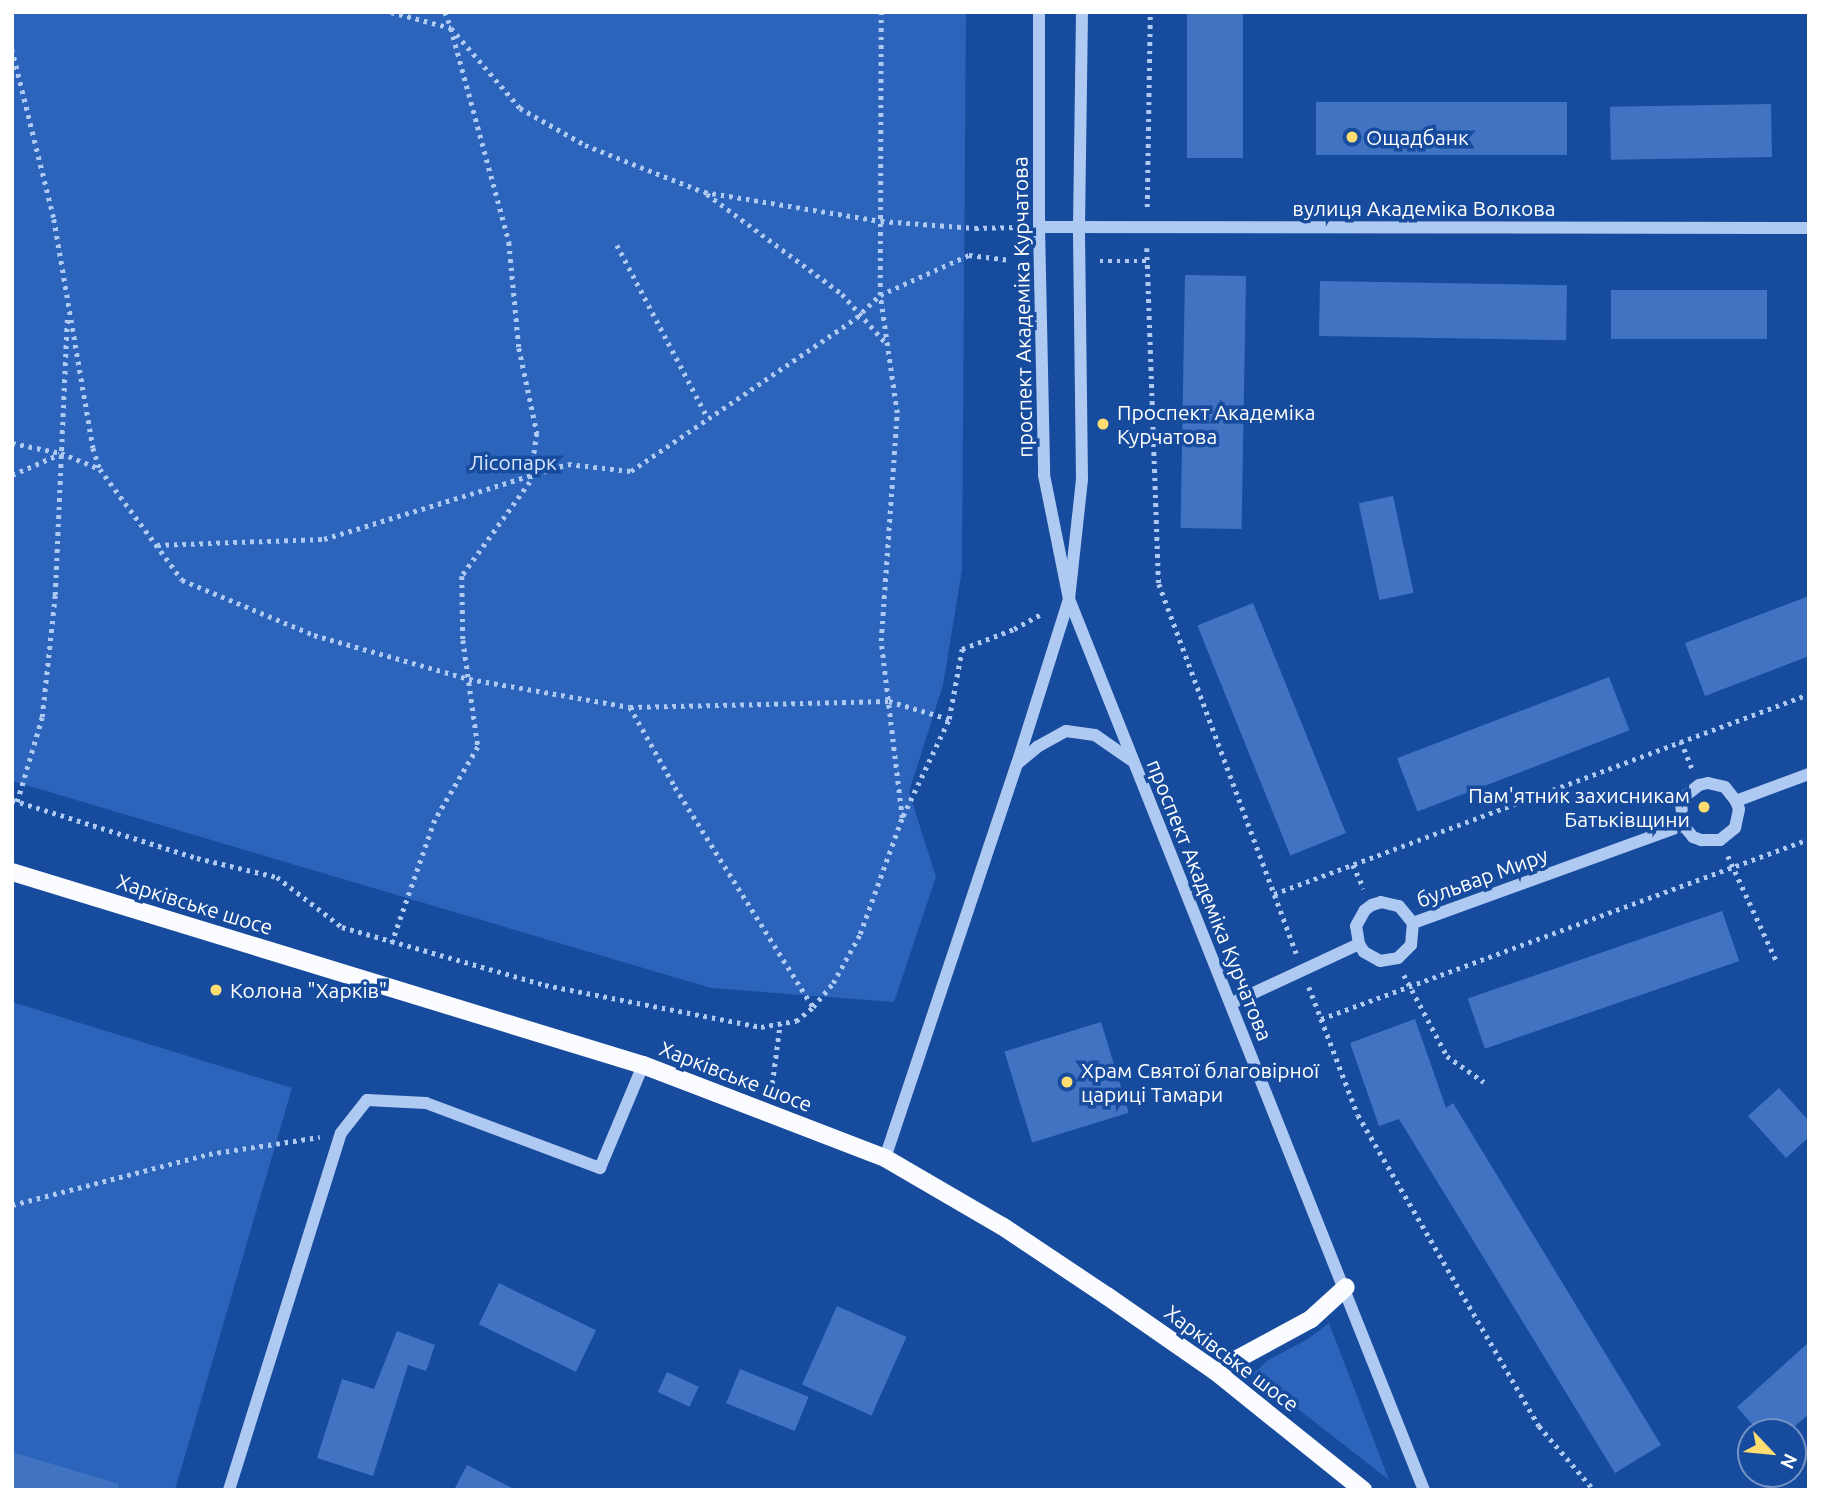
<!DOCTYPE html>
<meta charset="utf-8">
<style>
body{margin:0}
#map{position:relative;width:1821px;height:1502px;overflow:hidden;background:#174b9d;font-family:Ubuntu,sans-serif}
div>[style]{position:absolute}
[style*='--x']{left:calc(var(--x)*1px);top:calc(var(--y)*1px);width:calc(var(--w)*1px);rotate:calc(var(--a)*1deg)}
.green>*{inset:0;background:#2b64ba}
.building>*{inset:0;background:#4074c3;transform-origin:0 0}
.path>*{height:4.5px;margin-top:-2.25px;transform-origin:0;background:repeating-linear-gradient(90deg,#afcaf2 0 3.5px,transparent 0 8.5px)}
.minor>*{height:12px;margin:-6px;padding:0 6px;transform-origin:6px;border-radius:6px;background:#afcaf2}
.major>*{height:18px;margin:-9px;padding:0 9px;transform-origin:9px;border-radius:9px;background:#fafcff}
.dots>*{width:19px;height:19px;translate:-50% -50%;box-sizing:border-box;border:4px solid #174b9d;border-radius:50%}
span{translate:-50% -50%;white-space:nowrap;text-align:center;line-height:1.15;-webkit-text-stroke:7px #174b9d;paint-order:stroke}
.poi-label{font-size:21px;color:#fff}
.left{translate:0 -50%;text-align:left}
.right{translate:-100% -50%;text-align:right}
.street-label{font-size:21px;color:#fff}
.park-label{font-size:21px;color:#d7e6fc}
.frame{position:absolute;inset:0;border:14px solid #fff;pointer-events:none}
.north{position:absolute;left:1737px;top:1418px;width:70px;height:70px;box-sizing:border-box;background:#174b9d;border:2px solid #7493c4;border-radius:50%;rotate:116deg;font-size:19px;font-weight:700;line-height:28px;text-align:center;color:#fff}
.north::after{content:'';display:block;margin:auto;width:24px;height:32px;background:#ffdd70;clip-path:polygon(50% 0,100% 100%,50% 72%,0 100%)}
</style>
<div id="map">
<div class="green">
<div style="clip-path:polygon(12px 12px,966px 12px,962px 570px,943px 685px,909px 792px,936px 877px,894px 1002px,711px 988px,12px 781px)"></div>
<div style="clip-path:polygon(12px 1002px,292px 1088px,175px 1490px,12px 1490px)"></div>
<div style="clip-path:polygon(1329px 1323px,1375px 1443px,1389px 1480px,1253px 1374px,1268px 1360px,1308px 1339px)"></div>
</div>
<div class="building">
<div style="left:1187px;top:12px;width:56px;height:146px"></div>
<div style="left:1567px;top:102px;width:53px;height:251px;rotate:90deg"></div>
<div style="left:1771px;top:104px;width:53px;height:161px;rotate:89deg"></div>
<div style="left:1185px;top:275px;width:61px;height:253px;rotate:1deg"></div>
<div style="left:1320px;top:281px;width:247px;height:55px;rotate:1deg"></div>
<div style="left:1611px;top:290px;width:156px;height:49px"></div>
<div style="left:1393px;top:496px;width:99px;height:35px;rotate:78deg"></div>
<div style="clip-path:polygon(1809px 596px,1809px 656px,1705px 696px,1685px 643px)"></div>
<div style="left:1253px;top:603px;width:248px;height:60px;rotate:68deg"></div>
<div style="left:1609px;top:677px;width:57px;height:227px;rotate:69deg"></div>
<div style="left:1722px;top:911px;width:53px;height:269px;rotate:71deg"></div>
<div style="clip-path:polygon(1415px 1019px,1446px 1108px,1453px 1103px,1661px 1445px,1615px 1473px,1399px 1119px,1379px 1126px,1350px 1043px)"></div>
<div style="left:1101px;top:1022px;width:95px;height:101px;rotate:73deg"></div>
<div style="clip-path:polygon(1779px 1088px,1809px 1121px,1809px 1137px,1786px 1158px,1748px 1116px)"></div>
<div style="left:499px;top:1283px;width:108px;height:46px;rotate:26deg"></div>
<div style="left:837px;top:1306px;width:76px;height:86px;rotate:24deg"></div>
<div style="clip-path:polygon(397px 1331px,435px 1345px,426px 1371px,408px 1365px,373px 1476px,317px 1458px,342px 1379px,374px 1389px)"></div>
<div style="clip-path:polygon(1809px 1342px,1809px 1414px,1788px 1432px,1759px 1432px,1737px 1407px)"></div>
<div style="left:740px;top:1369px;width:74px;height:37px;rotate:22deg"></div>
<div style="left:667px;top:1372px;width:35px;height:22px;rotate:25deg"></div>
<div style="clip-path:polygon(12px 1452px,119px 1484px,118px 1490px,12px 1490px)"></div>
<div style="clip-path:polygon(467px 1465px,516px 1490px,454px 1490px)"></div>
</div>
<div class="path">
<div style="--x:391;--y:12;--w:62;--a:14.9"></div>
<div style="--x:451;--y:28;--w:222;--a:74.8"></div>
<div style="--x:509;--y:242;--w:106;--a:84.6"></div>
<div style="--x:519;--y:348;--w:87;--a:78"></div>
<div style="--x:537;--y:433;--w:49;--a:98.1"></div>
<div style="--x:530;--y:482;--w:116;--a:125.9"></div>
<div style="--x:462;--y:576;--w:64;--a:89.1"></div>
<div style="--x:463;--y:640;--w:108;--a:82"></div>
<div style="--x:478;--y:747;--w:85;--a:120.5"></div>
<div style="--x:435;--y:820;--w:130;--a:109.3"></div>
<div style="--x:445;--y:12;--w:17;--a:69"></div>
<div style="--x:451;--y:28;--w:106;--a:49.2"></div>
<div style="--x:520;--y:108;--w:75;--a:29.6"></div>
<div style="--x:585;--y:145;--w:128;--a:21.6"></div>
<div style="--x:704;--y:192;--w:179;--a:9.3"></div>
<div style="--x:881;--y:221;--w:94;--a:4.3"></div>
<div style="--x:975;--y:228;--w:44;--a:-1.3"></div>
<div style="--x:12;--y:49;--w:175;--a:76.1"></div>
<div style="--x:54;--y:219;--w:232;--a:80.3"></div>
<div style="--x:93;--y:448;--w:22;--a:72"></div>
<div style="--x:100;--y:469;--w:138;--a:53.5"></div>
<div style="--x:182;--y:580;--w:143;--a:22.6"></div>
<div style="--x:314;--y:635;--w:161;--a:15.8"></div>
<div style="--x:469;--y:679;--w:163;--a:9.9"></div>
<div style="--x:630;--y:707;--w:259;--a:-1.3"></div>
<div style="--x:889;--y:701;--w:63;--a:16.7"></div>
<div style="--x:707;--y:194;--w:168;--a:36.5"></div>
<div style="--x:842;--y:294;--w:64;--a:48.1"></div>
<div style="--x:1147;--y:207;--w:195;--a:-89.1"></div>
<div style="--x:617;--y:245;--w:195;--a:62.3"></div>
<div style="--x:1147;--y:248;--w:336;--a:88"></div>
<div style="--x:1159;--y:584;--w:394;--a:69.6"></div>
<div style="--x:1100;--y:261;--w:48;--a:0"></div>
<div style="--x:12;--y:443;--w:50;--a:11.5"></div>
<div style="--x:61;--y:453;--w:42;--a:22.3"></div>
<div style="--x:12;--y:475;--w:52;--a:-23.6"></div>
<div style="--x:157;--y:545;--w:167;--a:-2.1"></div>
<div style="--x:324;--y:539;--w:255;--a:-17.1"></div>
<div style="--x:568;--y:464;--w:63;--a:6.3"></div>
<div style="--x:631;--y:471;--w:272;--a:-34.2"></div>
<div style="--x:856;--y:318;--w:33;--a:-44"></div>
<div style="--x:880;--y:295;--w:98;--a:-24.2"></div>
<div style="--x:969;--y:255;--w:42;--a:6.8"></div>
<div style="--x:630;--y:707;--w:92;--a:60.6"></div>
<div style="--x:675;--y:787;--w:260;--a:57.9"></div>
<div style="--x:1681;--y:741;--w:29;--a:68"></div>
<div style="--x:12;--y:800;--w:194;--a:17.4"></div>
<div style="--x:197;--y:858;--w:82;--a:13.4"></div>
<div style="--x:277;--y:877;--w:82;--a:37.6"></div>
<div style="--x:342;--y:927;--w:211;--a:15.9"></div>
<div style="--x:545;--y:985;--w:220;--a:11"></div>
<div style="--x:761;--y:1027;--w:36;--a:-10"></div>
<div style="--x:796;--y:1021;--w:22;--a:-39"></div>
<div style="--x:813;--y:1007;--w:31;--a:-50"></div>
<div style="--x:833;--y:983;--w:56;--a:-61.1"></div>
<div style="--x:860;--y:934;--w:123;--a:-70.1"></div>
<div style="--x:902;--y:818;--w:178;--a:-96.8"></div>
<div style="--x:881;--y:641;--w:229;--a:-86"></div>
<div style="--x:897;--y:413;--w:119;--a:-98.2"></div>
<div style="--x:880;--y:295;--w:283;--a:-89.8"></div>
<div style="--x:17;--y:802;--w:89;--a:-73.6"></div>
<div style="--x:42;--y:717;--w:123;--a:-83.9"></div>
<div style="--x:55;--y:595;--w:278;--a:-87.5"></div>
<div style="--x:903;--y:816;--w:107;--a:-64.6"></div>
<div style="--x:949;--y:719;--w:71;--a:-79.5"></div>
<div style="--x:962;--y:649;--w:56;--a:-21"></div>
<div style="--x:1014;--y:629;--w:33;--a:-29"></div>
<div style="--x:1728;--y:856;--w:115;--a:65.2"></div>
<div style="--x:1353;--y:865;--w:26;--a:65"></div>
<div style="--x:1274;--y:894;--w:571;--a:-20.5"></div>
<div style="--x:1404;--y:975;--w:92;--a:62"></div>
<div style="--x:1447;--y:1056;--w:45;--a:35.1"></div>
<div style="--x:1309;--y:987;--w:137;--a:69.1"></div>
<div style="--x:1358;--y:1115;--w:360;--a:59.8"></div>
<div style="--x:1539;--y:1426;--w:84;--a:49.3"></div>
<div style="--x:1321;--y:1019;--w:520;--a:-20.25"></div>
<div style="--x:771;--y:1092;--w:69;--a:-82.5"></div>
<div style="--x:12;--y:1205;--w:203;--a:-14.5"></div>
<div style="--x:209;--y:1154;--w:112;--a:-8.7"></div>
</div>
<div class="minor">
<div style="--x:1039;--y:12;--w:215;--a:90"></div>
<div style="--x:1039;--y:227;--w:248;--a:88.8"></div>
<div style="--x:1044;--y:475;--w:126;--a:78.6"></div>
<div style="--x:1069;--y:599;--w:959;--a:68.28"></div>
<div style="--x:1039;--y:227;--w:770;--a:0.07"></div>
<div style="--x:1017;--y:764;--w:26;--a:-40"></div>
<div style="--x:1037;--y:747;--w:33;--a:-29"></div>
<div style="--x:1066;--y:731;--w:29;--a:8"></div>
<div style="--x:1095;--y:735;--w:44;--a:34.8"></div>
<div style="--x:1683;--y:825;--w:21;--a:-95"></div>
<div style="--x:1681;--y:804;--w:9;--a:-63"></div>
<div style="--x:1685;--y:796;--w:18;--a:-38"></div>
<div style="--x:1699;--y:785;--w:9;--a:-13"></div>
<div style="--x:1708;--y:783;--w:17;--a:13"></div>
<div style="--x:1725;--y:787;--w:18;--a:52"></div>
<div style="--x:1359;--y:944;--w:18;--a:-99"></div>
<div style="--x:1356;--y:926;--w:18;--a:-61"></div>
<div style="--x:1365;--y:910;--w:9;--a:-36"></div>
<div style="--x:1372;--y:905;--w:9;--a:-18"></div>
<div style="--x:1381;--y:902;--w:18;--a:13"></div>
<div style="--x:1399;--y:906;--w:22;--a:51"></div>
<div style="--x:1232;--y:1003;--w:140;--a:-24.9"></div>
<div style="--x:1359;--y:944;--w:9;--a:58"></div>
<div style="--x:1364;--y:952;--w:18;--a:29"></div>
<div style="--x:1380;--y:961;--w:18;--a:-9"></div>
<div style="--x:1398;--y:958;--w:18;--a:-45"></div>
<div style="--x:1411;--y:945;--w:22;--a:-85"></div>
<div style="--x:1413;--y:923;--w:287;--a:-19.9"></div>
<div style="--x:1683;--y:825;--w:16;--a:50"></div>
<div style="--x:1693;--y:837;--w:9;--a:21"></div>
<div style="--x:1701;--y:840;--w:19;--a:0"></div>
<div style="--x:1720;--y:840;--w:19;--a:-39"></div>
<div style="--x:1735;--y:828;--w:19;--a:-78"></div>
<div style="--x:1739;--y:809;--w:9;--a:-111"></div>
<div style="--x:1736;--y:801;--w:78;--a:-20.3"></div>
<div style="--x:885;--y:1158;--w:416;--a:-71.5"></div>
<div style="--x:1017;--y:764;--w:173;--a:-72.5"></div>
<div style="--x:1069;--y:599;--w:121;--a:-83.8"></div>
<div style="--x:1082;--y:479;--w:252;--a:-90.7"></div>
<div style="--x:1079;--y:227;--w:215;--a:-89.2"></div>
<div style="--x:229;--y:1490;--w:374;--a:-72.6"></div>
<div style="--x:341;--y:1133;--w:42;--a:-51.8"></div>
<div style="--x:367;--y:1100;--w:59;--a:2.9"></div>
<div style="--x:426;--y:1103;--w:186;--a:20.5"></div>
<div style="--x:600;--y:1168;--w:112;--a:-67.3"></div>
</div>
<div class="major">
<div style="--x:12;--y:872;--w:660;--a:17.01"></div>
<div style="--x:643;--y:1065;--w:259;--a:21"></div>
<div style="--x:885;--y:1158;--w:135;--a:30.2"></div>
<div style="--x:1002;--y:1226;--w:126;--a:33.7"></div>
<div style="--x:1107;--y:1296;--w:131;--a:34.8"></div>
<div style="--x:1215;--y:1371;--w:190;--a:38.8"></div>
<div style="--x:1215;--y:1371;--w:109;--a:-28.4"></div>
<div style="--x:1311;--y:1319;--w:47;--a:-42.4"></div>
</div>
<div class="dots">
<div style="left:1352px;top:137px;background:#ffdd70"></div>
<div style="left:1103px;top:424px;background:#ffdd70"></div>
<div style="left:1704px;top:807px;background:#ffdd70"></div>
<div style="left:216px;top:990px;background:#ffdd70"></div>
<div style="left:1067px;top:1082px;background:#ffdd70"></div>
</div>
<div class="poi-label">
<span class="left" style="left:1366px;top:137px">Ощадбанк</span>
<span class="left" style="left:1117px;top:424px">Проспект Академіка<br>Курчатова</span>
<span class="right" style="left:1690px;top:807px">Пам'ятник захисникам<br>Батьківщини</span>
<span class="left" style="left:230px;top:990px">Колона "Харків"</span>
<span class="left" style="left:1081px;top:1082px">Храм Святої благовірної<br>цариці Тамари</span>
</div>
<div class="street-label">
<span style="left:1424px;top:208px">вулиця Академіка Волкова</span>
<span style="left:1022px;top:307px;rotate:-91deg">проспект Академіка Курчатова</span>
<span style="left:1482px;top:877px;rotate:-20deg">бульвар Миру</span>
<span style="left:1210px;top:900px;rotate:68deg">проспект Академіка Курчатова</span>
<span style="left:195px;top:904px;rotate:17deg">Харківське шосе</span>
<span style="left:736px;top:1076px;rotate:21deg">Харківське шосе</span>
<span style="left:1232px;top:1358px;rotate:37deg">Харківське шосе</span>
</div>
<div class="park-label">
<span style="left:513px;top:462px">Лісопарк</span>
</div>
<div class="frame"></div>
<div class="north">N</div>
</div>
